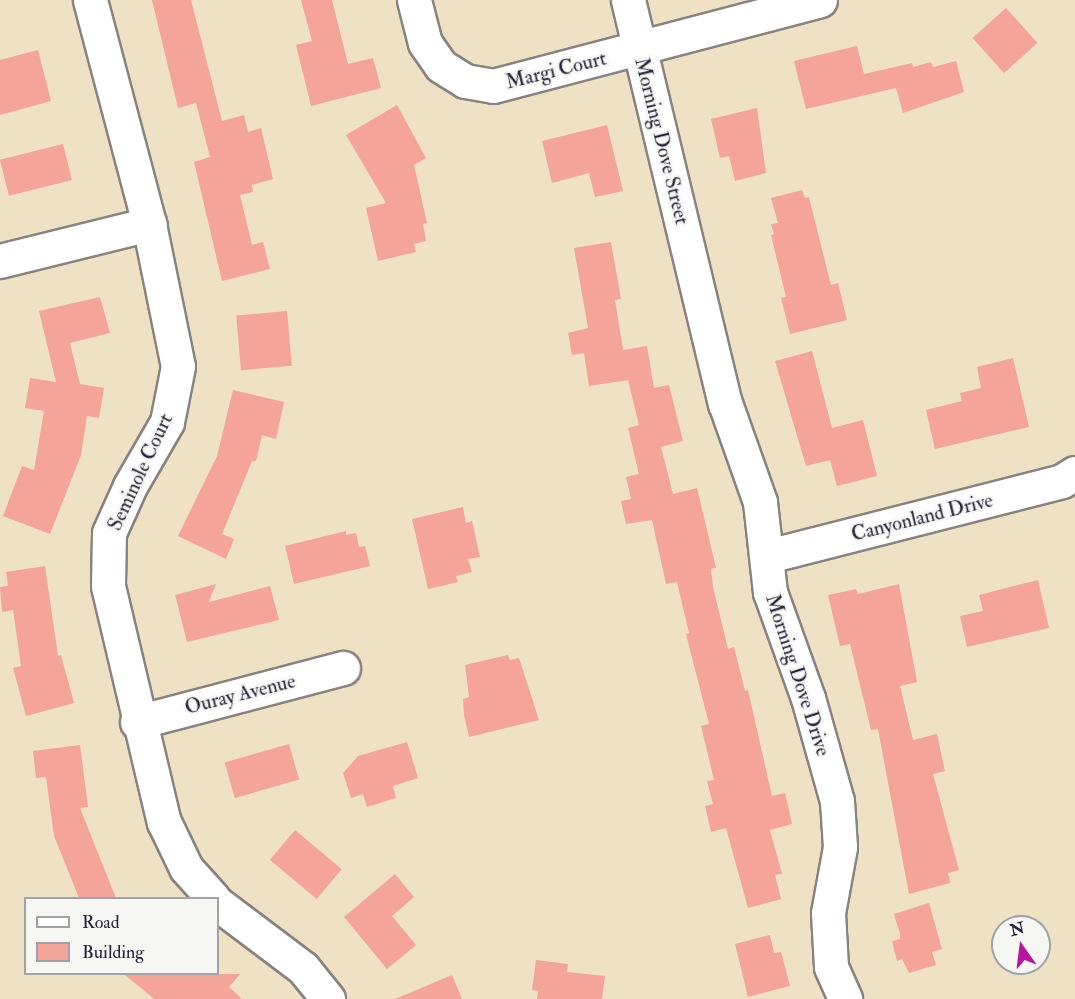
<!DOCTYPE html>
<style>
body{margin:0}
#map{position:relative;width:1075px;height:999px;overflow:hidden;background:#efe2c4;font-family:"IM FELL Double Pica",serif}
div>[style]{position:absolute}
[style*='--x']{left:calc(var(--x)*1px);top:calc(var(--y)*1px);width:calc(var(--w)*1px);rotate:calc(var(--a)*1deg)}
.building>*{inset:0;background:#f4a498;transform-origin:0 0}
.roads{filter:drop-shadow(2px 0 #888280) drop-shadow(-2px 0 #888280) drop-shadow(0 2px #888280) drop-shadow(0 -2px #888280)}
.street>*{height:33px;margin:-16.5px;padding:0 16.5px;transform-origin:16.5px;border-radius:16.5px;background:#fff}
span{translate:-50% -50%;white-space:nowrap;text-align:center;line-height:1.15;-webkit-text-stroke:5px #f6f6f2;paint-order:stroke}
.street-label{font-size:20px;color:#22223b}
.legend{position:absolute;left:24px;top:897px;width:195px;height:78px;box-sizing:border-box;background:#f6f6f2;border:2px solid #a1a1a9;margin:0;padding:8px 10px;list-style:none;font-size:18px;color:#22223b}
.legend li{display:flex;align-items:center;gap:12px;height:30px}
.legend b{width:30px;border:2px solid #a1a1a9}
.north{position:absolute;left:991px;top:915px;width:60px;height:60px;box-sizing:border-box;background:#f6f6f2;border:2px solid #a1a1a9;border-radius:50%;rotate:346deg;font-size:16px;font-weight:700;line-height:24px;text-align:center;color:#22223b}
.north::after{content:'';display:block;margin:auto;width:21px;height:27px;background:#b5179e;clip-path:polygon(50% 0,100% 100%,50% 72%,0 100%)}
</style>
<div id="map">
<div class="building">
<div style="clip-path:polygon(152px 0,191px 0,222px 121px,244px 115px,248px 132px,261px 128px,273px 179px,252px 185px,253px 192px,240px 195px,252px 245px,263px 242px,270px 269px,222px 281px,194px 162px,210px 157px,196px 103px,178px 108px)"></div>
<div style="clip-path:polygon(301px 0,332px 0,348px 64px,373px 58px,381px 88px,311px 106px,296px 45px,312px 41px)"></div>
<div style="left:1006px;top:8px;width:47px;height:45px;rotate:48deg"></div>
<div style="clip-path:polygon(857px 46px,864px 74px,912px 63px,913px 67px,931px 62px,933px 67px,956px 61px,964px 92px,903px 113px,896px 88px,806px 109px,794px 61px)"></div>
<div style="clip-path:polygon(38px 50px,51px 101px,0 115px,0 60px)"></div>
<div style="clip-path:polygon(397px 105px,426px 158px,414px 165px,427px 223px,423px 224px,426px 241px,414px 244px,416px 252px,378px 261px,366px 208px,386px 203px,346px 135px)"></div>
<div style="clip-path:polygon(757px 108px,766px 173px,735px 181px,729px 156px,720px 158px,711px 119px)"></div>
<div style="clip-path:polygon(607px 125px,623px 191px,595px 197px,589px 173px,552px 183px,542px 141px)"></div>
<div style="left:63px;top:144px;width:37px;height:65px;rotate:76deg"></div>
<div style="clip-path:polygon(802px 190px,805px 198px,809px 197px,831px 285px,838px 283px,847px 320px,790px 334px,781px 298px,786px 297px,771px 235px,774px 234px,771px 224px,778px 223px,771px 198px)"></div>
<div style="clip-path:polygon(611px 242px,621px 299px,615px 300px,623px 350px,647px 346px,654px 388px,669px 385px,683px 441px,661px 447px,673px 494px,697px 488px,716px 568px,711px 569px,713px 587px,728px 649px,734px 647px,745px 691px,748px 690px,772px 796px,785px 793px,792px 824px,770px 830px,782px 874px,775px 875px,781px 899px,748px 908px,726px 828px,711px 832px,705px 806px,713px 804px,707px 781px,714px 780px,701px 726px,709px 724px,686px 634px,689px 633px,677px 582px,666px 584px,652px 520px,626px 524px,621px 501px,631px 499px,626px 477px,639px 474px,628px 428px,639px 425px,628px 380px,589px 386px,584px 353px,572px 355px,568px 333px,588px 328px,574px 248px)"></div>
<div style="clip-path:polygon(100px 297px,110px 333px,70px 343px,80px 384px,104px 388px,99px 418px,87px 416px,81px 455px,50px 534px,3px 516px,22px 466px,34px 470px,44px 411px,25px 408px,30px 378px,56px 382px,39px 311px)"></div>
<div style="left:287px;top:311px;width:55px;height:51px;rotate:85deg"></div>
<div style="clip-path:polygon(812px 351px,832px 428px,863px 420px,877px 476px,837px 486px,830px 460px,806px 466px,775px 361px)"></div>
<div style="clip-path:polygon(1013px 358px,1029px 427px,935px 449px,926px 410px,962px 401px,960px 393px,981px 388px,977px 367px)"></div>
<div style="clip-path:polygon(233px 390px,284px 402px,276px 439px,262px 435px,256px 461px,252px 461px,222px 534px,234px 539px,226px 559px,178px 536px,217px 456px)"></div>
<div style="clip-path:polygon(463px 507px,466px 523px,472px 521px,480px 557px,468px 559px,472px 572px,456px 576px,458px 582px,428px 589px,412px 519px)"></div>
<div style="clip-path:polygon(346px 531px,346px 535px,356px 533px,359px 547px,365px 546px,370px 566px,294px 584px,285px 546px)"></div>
<div style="clip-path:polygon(45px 566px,58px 656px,61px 655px,74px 703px,26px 716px,13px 668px,21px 666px,13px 610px,2px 612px,0 587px,8px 586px,6px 572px)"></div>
<div style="clip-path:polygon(1038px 580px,1049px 628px,967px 647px,960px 616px,983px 611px,979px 595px)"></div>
<div style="clip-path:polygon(216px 584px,209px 602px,270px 586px,279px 620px,187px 642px,175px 595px)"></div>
<div style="clip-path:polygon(899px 584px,917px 682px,900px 686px,913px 740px,937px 734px,945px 771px,933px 774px,959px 870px,948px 873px,950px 883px,909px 894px,878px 729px,871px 730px,850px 644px,840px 646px,828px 595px,856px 589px,858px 594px)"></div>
<div style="clip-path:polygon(508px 655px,510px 660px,519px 658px,539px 720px,469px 737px,464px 715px,463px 699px,469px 697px,465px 665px)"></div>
<div style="clip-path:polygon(407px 742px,418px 778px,393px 786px,396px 798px,367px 807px,363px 794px,351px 798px,343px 773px,358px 756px)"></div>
<div style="left:289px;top:744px;width:37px;height:67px;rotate:74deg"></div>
<div style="clip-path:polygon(80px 745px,88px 807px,80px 808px,116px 898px,79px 898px,54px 836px,46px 777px,36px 778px,33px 751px)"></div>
<div style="left:295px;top:830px;width:61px;height:39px;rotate:40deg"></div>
<div style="clip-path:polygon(395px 874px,414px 897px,392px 916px,416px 945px,387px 969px,344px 917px)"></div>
<div style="clip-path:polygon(929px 903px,942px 949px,932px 952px,936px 965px,909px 973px,902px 959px,897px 961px,892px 941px,900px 939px,900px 934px,894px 914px)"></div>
<div style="clip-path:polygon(770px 935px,774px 953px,781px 952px,790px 986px,748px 997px,735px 944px)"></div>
<div style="clip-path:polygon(536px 960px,568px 964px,567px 972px,605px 976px,602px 999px,537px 999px,538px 991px,532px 990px)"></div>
<div style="clip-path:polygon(124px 974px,240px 974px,229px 987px,242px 999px,154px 999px)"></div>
<div style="clip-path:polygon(452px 975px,462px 999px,395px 999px)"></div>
</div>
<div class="roads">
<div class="street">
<div style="--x:90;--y:0;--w:232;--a:75.2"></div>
<div style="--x:149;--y:224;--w:145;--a:78.5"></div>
<div style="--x:178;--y:366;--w:57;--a:101.1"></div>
<div style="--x:167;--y:422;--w:74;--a:120"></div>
<div style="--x:130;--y:486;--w:51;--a:114.1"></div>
<div style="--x:109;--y:533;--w:53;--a:91.1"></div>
<div style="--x:108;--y:586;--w:243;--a:76.7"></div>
<div style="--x:164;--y:822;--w:51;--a:64.4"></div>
<div style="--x:186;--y:868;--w:40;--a:48"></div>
<div style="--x:414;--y:0;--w:44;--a:75.7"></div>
<div style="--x:425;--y:43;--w:28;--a:55"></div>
<div style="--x:441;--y:66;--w:28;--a:32"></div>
<div style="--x:465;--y:81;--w:28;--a:10"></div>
<div style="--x:493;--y:86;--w:338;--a:-14.7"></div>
<div style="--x:628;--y:0;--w:415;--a:76.5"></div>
<div style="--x:725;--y:403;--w:105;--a:70.5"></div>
<div style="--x:760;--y:502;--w:91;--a:83.7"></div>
<div style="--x:770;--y:592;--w:113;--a:70.3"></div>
<div style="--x:808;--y:698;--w:107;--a:74.3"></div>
<div style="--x:837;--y:801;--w:46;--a:86.3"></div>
<div style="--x:840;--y:847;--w:67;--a:100.3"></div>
<div style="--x:828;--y:913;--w:54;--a:86.8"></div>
<div style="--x:831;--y:967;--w:35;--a:66"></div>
<div style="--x:0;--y:261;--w:154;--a:-13.9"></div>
<div style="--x:768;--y:556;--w:303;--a:-14.3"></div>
<div style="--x:1062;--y:481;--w:15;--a:-32"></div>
<div style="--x:137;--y:722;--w:213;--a:-14.7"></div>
<div style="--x:218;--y:904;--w:106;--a:37"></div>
<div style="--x:303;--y:968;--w:40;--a:51"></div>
</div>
</div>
<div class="street-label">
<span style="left:556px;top:70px;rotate:-14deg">Margi Court</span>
<span style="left:662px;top:141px;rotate:76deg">Morning Dove Street</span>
<span style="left:140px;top:472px;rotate:-65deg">Seminole Court</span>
<span style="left:922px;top:517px;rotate:-14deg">Canyonland Drive</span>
<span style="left:798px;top:675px;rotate:72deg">Morning Dove Drive</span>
<span style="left:240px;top:694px;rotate:-14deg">Ouray Avenue</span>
</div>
<ul class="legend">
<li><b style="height:8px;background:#fff"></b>Road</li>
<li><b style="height:16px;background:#f4a498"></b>Building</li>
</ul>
<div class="north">N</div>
</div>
